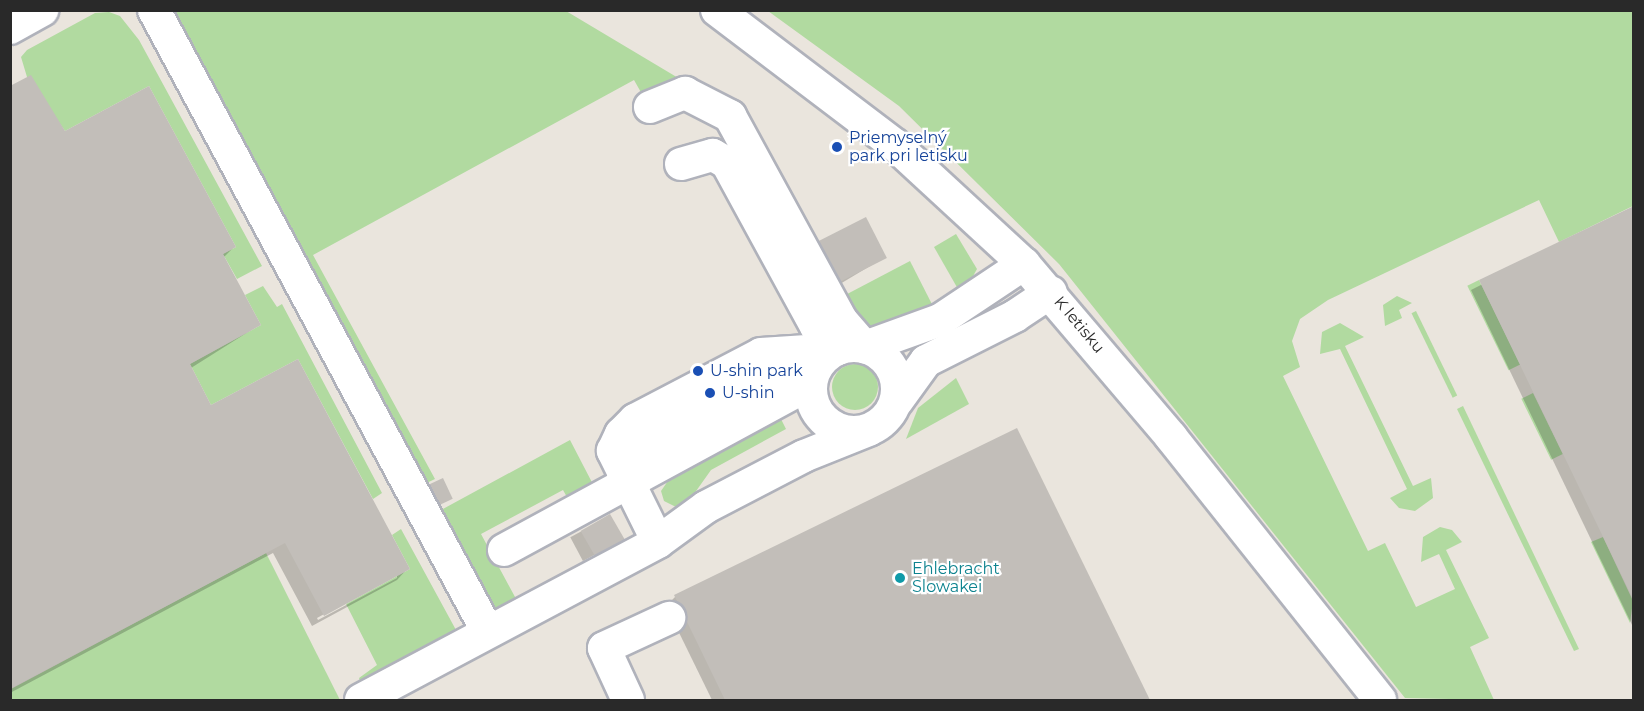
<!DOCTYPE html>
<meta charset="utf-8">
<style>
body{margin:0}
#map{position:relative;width:1644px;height:711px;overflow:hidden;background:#eae5dd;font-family:Montserrat,sans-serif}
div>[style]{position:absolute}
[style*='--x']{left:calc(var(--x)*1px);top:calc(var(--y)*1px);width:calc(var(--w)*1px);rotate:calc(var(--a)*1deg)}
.green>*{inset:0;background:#b1daa0;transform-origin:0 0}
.round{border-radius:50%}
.shadow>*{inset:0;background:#0003;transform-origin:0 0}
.building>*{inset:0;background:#c2beb9;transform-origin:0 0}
.roads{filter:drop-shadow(2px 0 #b0b2bb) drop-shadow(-2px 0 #b0b2bb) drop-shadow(0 2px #b0b2bb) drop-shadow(0 -2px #b0b2bb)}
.minor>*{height:32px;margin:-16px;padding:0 16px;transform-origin:16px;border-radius:16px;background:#fff}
.minor>.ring{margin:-16px;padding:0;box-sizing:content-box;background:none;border:32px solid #fff;border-radius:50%}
.dots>*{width:16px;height:16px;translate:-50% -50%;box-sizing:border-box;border:3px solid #fff;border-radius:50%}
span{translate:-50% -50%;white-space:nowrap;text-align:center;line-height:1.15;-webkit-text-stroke:4.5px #fff;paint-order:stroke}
.transit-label{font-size:16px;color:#164399}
.left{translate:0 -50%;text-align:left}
.street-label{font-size:16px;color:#292929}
.culture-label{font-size:16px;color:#0d838f}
.frame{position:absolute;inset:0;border:12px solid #292929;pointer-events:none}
</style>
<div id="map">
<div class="green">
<div style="clip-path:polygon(161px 11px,566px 11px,690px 85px,647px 103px,634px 80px,313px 255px,435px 479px,416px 488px)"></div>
<div style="clip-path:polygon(768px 11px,1633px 11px,1633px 206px,1559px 242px,1539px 200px,1328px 300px,1300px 319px,1292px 341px,1300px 367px,1283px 376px,1368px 551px,1385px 543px,1416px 607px,1455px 589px,1439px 554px,1421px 562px,1423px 537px,1440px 527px,1452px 530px,1462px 542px,1446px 550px,1489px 638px,1470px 647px,1494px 700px,1405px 698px,1059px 264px,899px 106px)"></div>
<div style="clip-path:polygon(109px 12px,120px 16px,139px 40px,262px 266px,237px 279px,223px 254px,236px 247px,149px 86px,65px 131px,27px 77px,21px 57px,27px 50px,95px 13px)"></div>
<div style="clip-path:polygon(956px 234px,977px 269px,962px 296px,934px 247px)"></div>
<div style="clip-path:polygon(910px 261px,940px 320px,880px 344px,832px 302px)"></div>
<div style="left:1479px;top:280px;width:94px;height:13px;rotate:64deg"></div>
<div style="clip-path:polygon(263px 286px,277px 307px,282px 304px,382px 493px,373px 499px,298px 359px,211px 405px,190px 364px,261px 325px,245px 295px)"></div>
<div style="clip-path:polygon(1397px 296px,1412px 303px,1399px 310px,1402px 318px,1385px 326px,1383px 305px)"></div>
<div style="left:1416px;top:311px;width:94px;height:5px;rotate:64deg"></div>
<div style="clip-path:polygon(1340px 323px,1364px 337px,1345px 346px,1413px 486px,1431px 478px,1433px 498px,1415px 511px,1399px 508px,1390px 498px,1407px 489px,1340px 349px,1320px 354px,1322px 332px)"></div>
<div class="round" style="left:832px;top:364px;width:46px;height:46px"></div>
<div style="clip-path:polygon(956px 378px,969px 404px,906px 439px,918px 408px)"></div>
<div style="left:1533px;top:393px;width:68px;height:13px;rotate:64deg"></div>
<div style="clip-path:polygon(1463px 406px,1579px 649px,1574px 651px,1457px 409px)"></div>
<div style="clip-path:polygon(781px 419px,786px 429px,711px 470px,689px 501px,678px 508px,664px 501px,661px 491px,670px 478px)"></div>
<div style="clip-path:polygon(570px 440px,597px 492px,572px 506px,563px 490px,481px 534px,521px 608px,493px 624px,430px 516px)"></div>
<div style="clip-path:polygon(401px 529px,462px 641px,361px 684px,359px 678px,377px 665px,346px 604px,410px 569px,392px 535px)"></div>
<div style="clip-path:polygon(1603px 537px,1633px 601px,1630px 623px,1591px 542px)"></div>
<div style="clip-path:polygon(266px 553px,340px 700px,11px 700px,11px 689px)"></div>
</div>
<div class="shadow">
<div style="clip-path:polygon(evenodd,10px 88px,65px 133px,234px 247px,223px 258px,259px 325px,191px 368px,210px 407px,408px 568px,397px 580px,312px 626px,273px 553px,10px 693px,10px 88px,397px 574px,397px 578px,318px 620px,317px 618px,397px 574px)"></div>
<div style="clip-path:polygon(1634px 207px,1634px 629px,1471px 290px)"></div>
<div style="clip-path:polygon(816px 245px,885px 257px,830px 290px)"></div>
<div style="clip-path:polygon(1017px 430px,1148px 700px,712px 700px,666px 606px,675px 597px)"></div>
<div style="left:610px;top:516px;width:27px;height:45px;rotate:62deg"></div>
</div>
<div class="building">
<div style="clip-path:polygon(31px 75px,65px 131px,149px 86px,236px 247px,223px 254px,261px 325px,190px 364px,211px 405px,298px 359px,410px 569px,324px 616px,285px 543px,10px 689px,10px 86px)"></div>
<div style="clip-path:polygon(1634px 206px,1634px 601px,1479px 280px)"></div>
<div style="left:866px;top:217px;width:46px;height:58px;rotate:63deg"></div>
<div style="clip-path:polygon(1017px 428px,1150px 700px,725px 700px,674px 595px)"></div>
<div style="left:443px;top:478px;width:23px;height:25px;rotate:65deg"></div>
<div style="left:610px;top:514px;width:30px;height:34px;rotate:60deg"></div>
</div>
<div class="roads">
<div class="minor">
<div style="--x:154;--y:10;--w:706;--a:61.77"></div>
<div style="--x:717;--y:10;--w:223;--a:37.2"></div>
<div style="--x:895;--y:145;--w:176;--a:42.7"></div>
<div style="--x:1024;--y:264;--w:227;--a:49.6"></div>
<div style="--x:1171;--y:437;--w:336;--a:51.5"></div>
<div style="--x:10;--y:28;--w:37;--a:-29"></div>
<div style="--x:650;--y:107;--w:38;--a:-22"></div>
<div style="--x:685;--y:93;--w:51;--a:27.1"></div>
<div style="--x:730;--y:116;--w:234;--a:61.4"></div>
<div style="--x:842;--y:321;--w:35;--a:49"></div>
<div style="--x:865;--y:347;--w:80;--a:-19.8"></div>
<div style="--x:940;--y:320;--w:101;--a:-33.7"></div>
<div style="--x:681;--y:164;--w:33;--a:-16"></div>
<div style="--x:713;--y:155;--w:16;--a:30"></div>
<div style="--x:727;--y:163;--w:186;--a:61.4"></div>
<div style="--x:816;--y:326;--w:32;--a:46"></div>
<div class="ring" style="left:811px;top:346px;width:54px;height:54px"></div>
<div style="--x:897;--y:401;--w:49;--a:-54.1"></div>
<div style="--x:926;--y:361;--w:100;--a:-26.8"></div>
<div style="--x:1015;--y:316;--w:43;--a:-33.7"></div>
<div style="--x:623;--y:473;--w:28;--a:-64"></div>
<div style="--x:635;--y:448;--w:198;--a:-26.7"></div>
<div style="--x:658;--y:542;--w:102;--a:-116.3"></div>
<div style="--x:613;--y:451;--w:19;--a:-65"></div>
<div style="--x:621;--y:434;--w:20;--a:-45"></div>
<div style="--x:635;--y:420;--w:142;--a:-27.6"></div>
<div style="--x:761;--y:354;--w:77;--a:-3.7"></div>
<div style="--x:504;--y:550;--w:349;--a:-28.5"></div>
<div style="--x:361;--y:700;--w:336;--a:-28"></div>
<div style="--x:658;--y:542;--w:59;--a:-36.1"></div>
<div style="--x:706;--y:507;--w:110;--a:-27.5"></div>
<div style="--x:804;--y:456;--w:70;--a:-21.8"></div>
<div style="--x:628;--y:700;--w:57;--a:-114.8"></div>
<div style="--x:604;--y:648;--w:72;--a:-24.8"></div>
</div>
</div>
<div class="dots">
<div style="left:837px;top:147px;background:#1a4fb4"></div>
<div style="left:698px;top:371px;background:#1a4fb4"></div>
<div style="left:710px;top:393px;background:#1a4fb4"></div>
<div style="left:900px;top:578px;background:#0f9aa8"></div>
</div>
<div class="transit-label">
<span class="left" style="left:849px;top:147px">Priemyselný<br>park pri letisku</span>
<span class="left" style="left:710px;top:371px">U-shin park</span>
<span class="left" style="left:722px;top:393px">U-shin</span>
</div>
<div class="street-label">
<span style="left:1079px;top:325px;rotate:50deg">K letisku</span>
</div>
<div class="culture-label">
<span class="left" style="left:912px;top:578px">Ehlebracht<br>Slowakei</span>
</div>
<div class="frame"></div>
</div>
